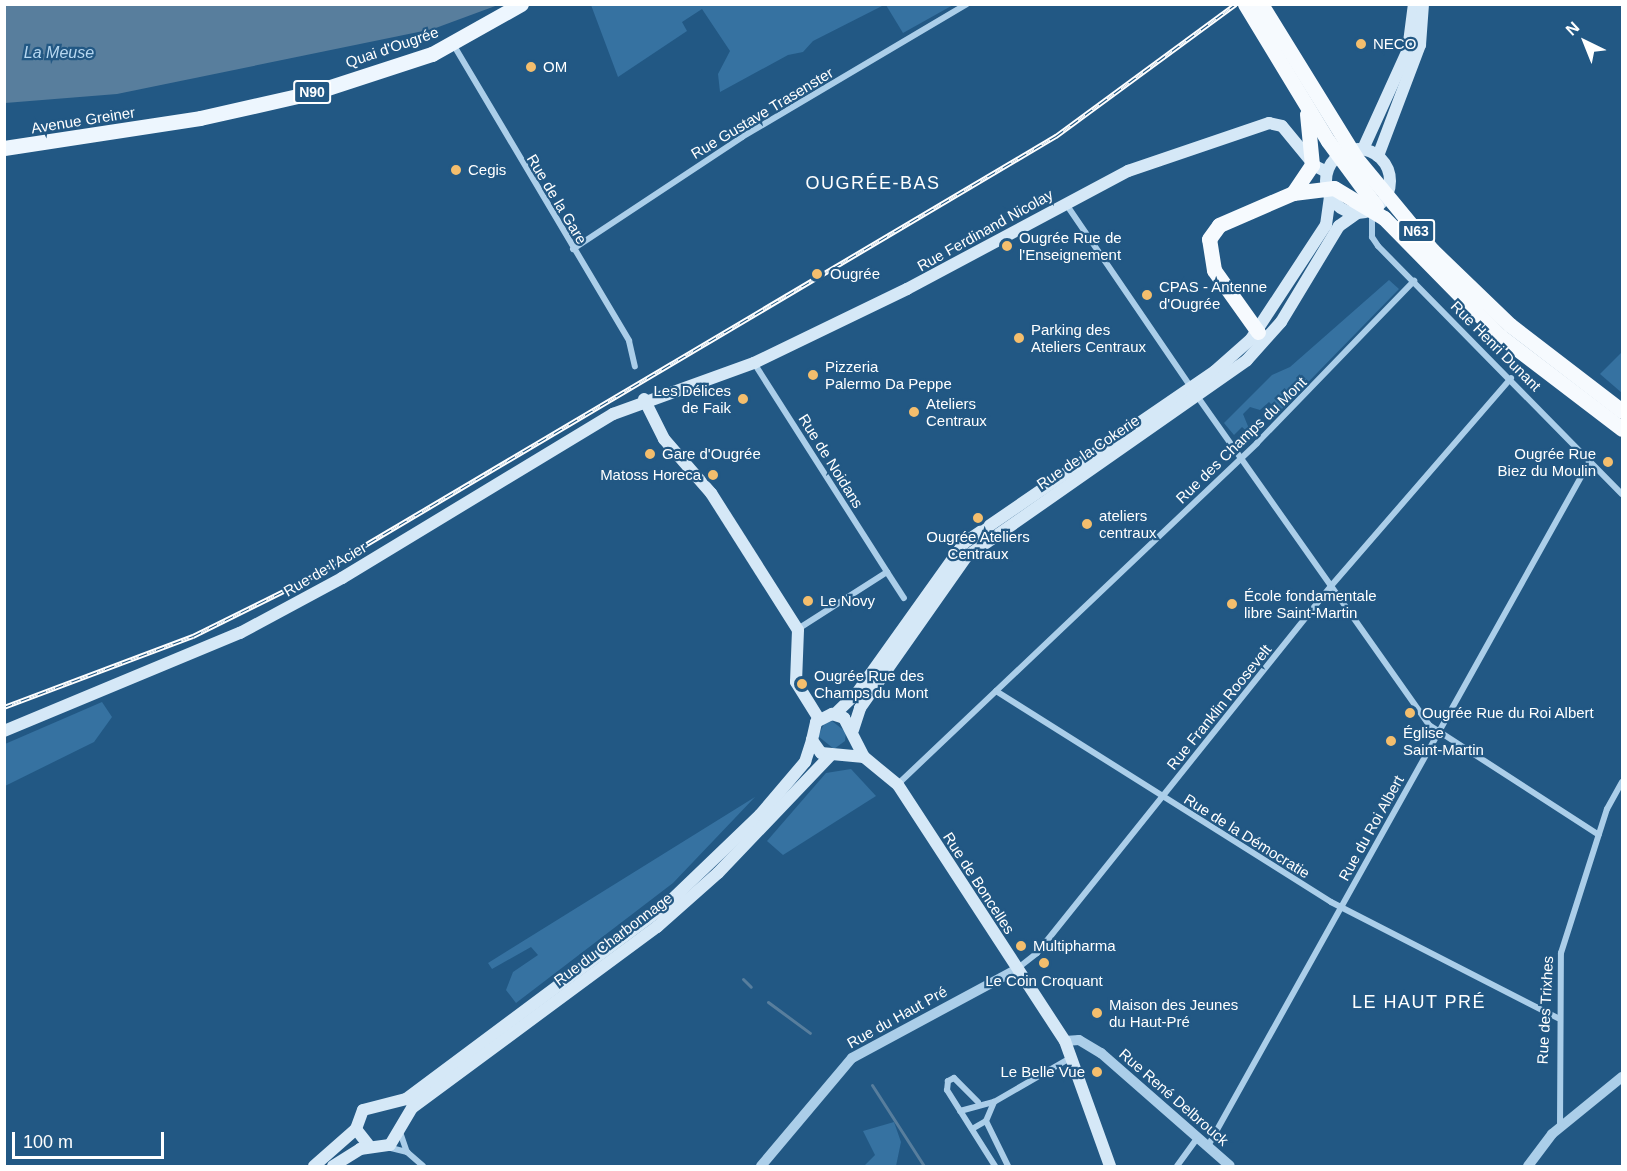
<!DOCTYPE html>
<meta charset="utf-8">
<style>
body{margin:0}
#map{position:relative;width:1627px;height:1171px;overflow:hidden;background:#225884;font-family:Arial,sans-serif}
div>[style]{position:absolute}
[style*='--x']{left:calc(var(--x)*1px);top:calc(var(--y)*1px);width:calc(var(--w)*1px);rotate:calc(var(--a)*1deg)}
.green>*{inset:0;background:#3672a1}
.water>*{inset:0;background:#587e9d}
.stream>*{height:3px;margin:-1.5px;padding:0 1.5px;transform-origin:1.5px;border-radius:1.5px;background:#587e9d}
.minor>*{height:6px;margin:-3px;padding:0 3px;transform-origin:3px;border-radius:3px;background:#abcee9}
.tertiary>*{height:10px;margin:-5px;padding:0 5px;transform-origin:5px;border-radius:5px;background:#abcee9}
.secondary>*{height:12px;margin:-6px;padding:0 6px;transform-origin:6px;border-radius:6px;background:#d5e8f7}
.secondary>.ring{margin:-6px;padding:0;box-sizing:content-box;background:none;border:12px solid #d5e8f7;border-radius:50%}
.primary>*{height:15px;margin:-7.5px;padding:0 7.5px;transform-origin:7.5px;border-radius:7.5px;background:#edf6fe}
.trunk>*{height:15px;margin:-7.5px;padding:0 7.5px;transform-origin:7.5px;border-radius:7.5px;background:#f6fafe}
.rail>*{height:5px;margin-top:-2.5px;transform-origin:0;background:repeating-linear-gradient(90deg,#225884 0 9px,#fff 0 18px);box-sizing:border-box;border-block:2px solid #fff}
.trunk-bridge>*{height:15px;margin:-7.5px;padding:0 7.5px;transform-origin:7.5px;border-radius:7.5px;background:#f6fafe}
.dots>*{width:16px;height:16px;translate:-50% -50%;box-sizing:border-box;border:3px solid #225884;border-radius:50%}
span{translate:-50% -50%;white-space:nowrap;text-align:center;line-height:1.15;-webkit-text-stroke:4.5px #225884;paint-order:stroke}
.shield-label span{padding:2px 4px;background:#225884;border:2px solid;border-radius:4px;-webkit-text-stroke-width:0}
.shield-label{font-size:14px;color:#fff;font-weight:700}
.poi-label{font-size:15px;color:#fff}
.left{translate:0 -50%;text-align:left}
.right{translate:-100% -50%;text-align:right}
.street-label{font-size:15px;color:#fff}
.water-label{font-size:16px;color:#b6d7f0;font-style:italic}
.quarter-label{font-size:18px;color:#fff;letter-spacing:1.5px}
.frame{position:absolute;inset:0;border:6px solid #fff;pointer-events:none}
.north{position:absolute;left:1555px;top:12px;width:60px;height:60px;-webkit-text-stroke:4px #225884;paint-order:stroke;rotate:317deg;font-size:16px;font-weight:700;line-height:24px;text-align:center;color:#fff}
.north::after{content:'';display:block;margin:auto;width:21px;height:27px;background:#fff;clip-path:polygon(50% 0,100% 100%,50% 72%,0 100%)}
.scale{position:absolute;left:12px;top:1132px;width:152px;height:27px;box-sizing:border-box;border:3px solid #fff;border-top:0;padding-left:8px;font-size:18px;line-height:21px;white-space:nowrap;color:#fff;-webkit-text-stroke:4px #225884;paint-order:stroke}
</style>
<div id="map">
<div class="green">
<div style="clip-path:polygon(591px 5px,884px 5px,813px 41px,803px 52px,788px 55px,720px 92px,718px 74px,730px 51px,702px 9px,682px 22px,687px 31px,618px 77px)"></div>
<div style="clip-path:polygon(886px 5px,953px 5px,903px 33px)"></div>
<div style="clip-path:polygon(1389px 280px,1399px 289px,1279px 412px,1269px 402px,1260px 410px,1250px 407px,1243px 414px,1252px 436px,1242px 427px,1234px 435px,1224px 423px,1272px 375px,1290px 367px)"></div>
<div style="clip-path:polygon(1622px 352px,1622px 393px,1600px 374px)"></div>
<div style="clip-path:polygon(102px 702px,112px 717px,94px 742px,5px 786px,5px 744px)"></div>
<div style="clip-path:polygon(832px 721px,846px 732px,845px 741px,834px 749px,818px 736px,824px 724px)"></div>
<div style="clip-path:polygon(851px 769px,876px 796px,783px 855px,767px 841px,826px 773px)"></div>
<div style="clip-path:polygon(755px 797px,673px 883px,516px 1003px,506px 990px,513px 972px,538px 955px,531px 947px,492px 969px,488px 963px)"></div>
<div style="clip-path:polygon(894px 1122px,901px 1142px,896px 1166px,864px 1166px,875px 1155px,863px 1131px)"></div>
</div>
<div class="water">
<div style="clip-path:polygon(4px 5px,5px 4px,498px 5px,433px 29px,117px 94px,5px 103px)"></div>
</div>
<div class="stream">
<div style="--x:743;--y:979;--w:11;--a:45"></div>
<div style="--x:768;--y:1002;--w:52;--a:36.4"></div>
<div style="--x:872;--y:1085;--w:96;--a:57.3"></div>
</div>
<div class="minor">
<div style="--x:453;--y:44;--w:345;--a:59.3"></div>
<div style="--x:629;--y:341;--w:26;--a:77"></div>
<div style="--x:1066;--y:204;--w:222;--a:55.7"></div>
<div style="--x:1372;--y:213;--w:24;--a:90"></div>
<div style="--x:1372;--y:237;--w:11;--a:56"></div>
<div style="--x:1378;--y:246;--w:348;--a:45.5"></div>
<div style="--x:573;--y:249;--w:203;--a:-33.5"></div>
<div style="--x:742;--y:137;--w:261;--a:-30.6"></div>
<div style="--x:754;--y:363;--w:248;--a:57.5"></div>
<div style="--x:887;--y:572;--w:106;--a:147.4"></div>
<div style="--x:1197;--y:396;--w:403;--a:54.8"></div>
<div style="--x:1429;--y:725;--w:202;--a:32.9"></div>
<div style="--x:887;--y:572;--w:31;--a:57"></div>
<div style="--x:996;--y:691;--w:396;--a:32.2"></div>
<div style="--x:1331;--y:902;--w:255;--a:27.1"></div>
<div style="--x:898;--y:784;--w:495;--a:-43.5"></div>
<div style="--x:1257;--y:443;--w:226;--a:-45.9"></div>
<div style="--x:1018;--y:968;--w:24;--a:-38"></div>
<div style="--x:1037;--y:953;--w:470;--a:-51.3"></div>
<div style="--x:1331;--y:586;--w:275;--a:-49.1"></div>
<div style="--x:978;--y:1102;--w:34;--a:-135"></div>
<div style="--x:954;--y:1078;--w:7;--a:153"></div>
<div style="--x:948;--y:1081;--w:9;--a:96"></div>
<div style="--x:947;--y:1090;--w:90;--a:57.7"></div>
<div style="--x:994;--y:1102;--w:90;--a:-30"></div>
<div style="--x:960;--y:1111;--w:35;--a:-15"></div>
<div style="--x:986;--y:1121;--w:50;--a:63.9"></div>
<div style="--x:1560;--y:1128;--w:175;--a:-89.7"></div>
<div style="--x:1561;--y:953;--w:151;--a:-72.3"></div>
<div style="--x:1607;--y:809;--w:31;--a:-61"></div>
<div style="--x:972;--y:1129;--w:16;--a:-30"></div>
<div style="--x:986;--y:1121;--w:21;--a:-67"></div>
<div style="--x:400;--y:1132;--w:21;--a:71"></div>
<div style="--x:407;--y:1152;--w:21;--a:41"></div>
<div style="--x:1208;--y:1146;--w:787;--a:-60.86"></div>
<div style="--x:387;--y:1147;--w:21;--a:14"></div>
<div style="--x:1177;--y:1166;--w:36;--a:-54"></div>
</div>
<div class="tertiary">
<div style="--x:1065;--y:1041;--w:14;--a:-4"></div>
<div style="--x:1079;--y:1040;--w:26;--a:31"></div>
<div style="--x:1101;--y:1053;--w:171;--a:41.2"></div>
<div style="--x:761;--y:1166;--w:141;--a:-49.9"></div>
<div style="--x:852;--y:1058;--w:187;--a:-28.3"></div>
<div style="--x:1528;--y:1166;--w:40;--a:-53"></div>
<div style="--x:1552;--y:1134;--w:90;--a:-39.2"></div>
</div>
<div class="secondary">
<div style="--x:1363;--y:149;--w:109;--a:-65.6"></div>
<div style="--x:1408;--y:50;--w:46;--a:-82.6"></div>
<div class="ring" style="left:1326px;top:149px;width:52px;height:52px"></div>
<div style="--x:1378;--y:156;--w:119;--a:-69.3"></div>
<div style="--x:1420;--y:45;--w:41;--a:-85.8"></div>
<div style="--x:644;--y:399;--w:45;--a:63.4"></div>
<div style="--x:664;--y:439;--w:72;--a:49"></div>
<div style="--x:711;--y:493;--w:162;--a:57.6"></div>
<div style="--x:798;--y:630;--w:52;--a:92.2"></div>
<div style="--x:796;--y:682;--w:44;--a:58.1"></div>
<div style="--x:835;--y:714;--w:30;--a:-44"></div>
<div style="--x:857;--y:693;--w:184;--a:-54.5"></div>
<div style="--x:964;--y:543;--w:304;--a:-34.4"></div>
<div style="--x:1215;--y:371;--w:48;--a:-41.6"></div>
<div style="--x:1251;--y:339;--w:136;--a:-56.7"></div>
<div style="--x:1326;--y:225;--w:29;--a:-82"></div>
<div style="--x:853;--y:730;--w:23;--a:-72"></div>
<div style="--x:860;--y:708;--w:184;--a:-54.9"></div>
<div style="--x:966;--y:557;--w:343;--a:-35"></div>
<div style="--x:1247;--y:360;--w:51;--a:-48.2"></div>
<div style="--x:1281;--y:322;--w:112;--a:-58.9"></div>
<div style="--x:1339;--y:226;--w:21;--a:-35"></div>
<div style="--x:4;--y:731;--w:256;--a:-22.6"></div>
<div style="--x:240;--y:633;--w:116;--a:-28.3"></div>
<div style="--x:342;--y:578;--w:317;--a:-31.2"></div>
<div style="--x:613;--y:414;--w:150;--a:-19.9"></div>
<div style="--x:754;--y:363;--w:170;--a:-25.8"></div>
<div style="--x:907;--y:289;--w:251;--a:-28.1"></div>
<div style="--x:1128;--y:171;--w:149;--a:-18.8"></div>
<div style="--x:1269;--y:123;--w:13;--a:13"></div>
<div style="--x:1282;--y:126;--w:52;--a:50.5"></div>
<div style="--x:1315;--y:166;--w:13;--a:27"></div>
<div style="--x:864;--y:757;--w:43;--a:-174.7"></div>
<div style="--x:821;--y:753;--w:16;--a:-125"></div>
<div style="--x:812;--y:740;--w:18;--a:-77"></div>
<div style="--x:816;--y:722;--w:18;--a:-27"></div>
<div style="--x:832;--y:714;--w:13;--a:18"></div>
<div style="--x:844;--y:718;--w:44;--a:62.9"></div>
<div style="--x:864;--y:757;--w:44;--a:39.5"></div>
<div style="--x:898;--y:785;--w:306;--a:56.9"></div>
<div style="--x:1065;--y:1041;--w:133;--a:70.2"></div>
<div style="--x:370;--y:1147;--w:23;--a:-128"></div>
<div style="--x:356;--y:1129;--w:20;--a:-70"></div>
<div style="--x:363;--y:1110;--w:44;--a:-14.3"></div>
<div style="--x:406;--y:1099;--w:323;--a:-36.7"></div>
<div style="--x:665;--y:906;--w:132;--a:-43.8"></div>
<div style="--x:760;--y:815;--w:70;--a:-49.7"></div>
<div style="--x:805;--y:762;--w:23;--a:-72"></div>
<div style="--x:314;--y:1166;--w:56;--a:-41.4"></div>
<div style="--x:333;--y:1166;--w:32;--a:-32"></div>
<div style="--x:360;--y:1149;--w:30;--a:-8"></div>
<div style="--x:390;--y:1145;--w:43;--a:-59.3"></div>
<div style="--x:412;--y:1108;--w:305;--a:-36.5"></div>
<div style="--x:657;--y:927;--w:81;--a:-41.5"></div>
<div style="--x:718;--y:873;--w:162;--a:-46.3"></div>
</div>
<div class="primary">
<div style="--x:4;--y:148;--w:198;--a:-8.7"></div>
<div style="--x:200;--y:118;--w:118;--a:-12.7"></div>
<div style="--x:315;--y:92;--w:123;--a:-18"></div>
<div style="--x:432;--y:54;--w:102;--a:-29.3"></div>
</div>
<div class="trunk">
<div style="--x:1245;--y:4;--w:160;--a:58.8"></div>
<div style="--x:1384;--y:218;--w:165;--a:45.5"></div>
<div style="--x:1500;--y:336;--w:153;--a:37.3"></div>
<div style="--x:1258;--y:332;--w:76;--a:-125.4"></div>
<div style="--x:1214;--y:270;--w:31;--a:-99"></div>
<div style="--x:1209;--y:239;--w:17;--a:-54"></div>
<div style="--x:1219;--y:225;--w:81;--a:-23.4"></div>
</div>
<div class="rail">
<div style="--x:4;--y:707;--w:202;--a:-20.6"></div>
<div style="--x:193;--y:636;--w:126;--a:-26.4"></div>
<div style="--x:306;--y:580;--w:872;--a:-30.63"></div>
<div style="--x:1056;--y:136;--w:223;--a:-36.3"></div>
</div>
<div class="trunk-bridge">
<div style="--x:1261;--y:4;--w:181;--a:58.3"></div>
<div style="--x:1356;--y:158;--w:119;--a:50.4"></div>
<div style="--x:1432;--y:250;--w:108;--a:43.9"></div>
<div style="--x:1510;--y:325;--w:141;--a:37.5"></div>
<div style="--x:1328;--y:141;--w:81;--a:53.6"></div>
<div style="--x:1293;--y:193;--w:41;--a:-7"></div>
<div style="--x:1334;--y:188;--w:58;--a:31"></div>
<div style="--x:1293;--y:193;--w:34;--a:-56"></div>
<div style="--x:1312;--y:165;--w:51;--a:-95.6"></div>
</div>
<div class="dots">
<div style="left:1361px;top:44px;background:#f4be6d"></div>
<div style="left:531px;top:67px;background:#f4be6d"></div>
<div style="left:456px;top:170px;background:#f4be6d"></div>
<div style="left:1007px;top:246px;background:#f4be6d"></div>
<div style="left:817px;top:274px;background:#f4be6d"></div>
<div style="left:1147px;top:295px;background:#f4be6d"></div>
<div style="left:1019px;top:338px;background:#f4be6d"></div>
<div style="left:813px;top:375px;background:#f4be6d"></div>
<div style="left:743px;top:399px;background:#f4be6d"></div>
<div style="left:914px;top:412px;background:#f4be6d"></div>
<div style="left:650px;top:454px;background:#f4be6d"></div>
<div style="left:1608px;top:462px;background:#f4be6d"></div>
<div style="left:713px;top:475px;background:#f4be6d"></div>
<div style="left:978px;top:518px;background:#f4be6d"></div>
<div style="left:1087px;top:524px;background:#f4be6d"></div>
<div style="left:808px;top:601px;background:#f4be6d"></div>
<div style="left:1232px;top:604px;background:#f4be6d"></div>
<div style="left:802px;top:684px;background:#f4be6d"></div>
<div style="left:1410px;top:713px;background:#f4be6d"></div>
<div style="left:1391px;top:741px;background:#f4be6d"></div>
<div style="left:1021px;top:946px;background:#f4be6d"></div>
<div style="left:1044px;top:963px;background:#f4be6d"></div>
<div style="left:1097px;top:1013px;background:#f4be6d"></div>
<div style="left:1097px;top:1072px;background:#f4be6d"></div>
</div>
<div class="shield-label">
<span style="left:312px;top:92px">N90</span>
<span style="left:1416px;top:231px">N63</span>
</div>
<div class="poi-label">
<span class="left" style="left:1373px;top:44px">NECO</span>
<span class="left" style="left:543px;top:67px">OM</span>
<span class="left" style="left:468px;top:170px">Cegis</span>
<span class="left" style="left:1019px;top:246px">Ougrée Rue de<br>l'Enseignement</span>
<span class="left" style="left:830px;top:274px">Ougrée</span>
<span class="left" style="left:1159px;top:295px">CPAS - Antenne<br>d'Ougrée</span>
<span class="left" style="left:1031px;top:338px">Parking des<br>Ateliers Centraux</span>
<span class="left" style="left:825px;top:375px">Pizzeria<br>Palermo Da Peppe</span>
<span class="right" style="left:731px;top:399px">Les Délices<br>de Faik</span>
<span class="left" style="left:926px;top:412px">Ateliers<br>Centraux</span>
<span class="right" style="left:1596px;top:462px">Ougrée Rue<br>Biez du Moulin</span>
<span class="left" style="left:662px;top:454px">Gare d'Ougrée</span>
<span class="right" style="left:701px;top:475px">Matoss Horeca</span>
<span class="left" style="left:1099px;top:524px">ateliers<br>centraux</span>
<span style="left:978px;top:545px">Ougrée Ateliers<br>Centraux</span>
<span class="left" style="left:1244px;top:604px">École fondamentale<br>libre Saint-Martin</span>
<span class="left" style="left:820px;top:601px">Le Novy</span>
<span class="left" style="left:814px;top:684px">Ougrée Rue des<br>Champs du Mont</span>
<span class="left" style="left:1422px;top:713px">Ougrée Rue du Roi Albert</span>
<span class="left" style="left:1403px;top:741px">Église<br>Saint-Martin</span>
<span class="left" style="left:1033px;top:946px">Multipharma</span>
<span style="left:1044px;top:981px">Le Coin Croquant</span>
<span class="left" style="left:1109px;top:1013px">Maison des Jeunes<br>du Haut-Pré</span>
<span class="right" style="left:1085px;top:1072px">Le Belle Vue</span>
</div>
<div class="street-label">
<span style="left:392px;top:47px;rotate:-19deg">Quai d'Ougrée</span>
<span style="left:762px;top:113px;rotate:-31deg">Rue Gustave Trasenster</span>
<span style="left:83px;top:120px;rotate:-9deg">Avenue Greiner</span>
<span style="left:557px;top:199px;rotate:59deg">Rue de la Gare</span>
<span style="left:985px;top:230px;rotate:-29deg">Rue Ferdinand Nicolay</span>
<span style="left:1496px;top:346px;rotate:45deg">Rue Henri Dunant</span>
<span style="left:1241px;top:440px;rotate:-44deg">Rue des Champs du Mont</span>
<span style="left:1088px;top:452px;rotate:-34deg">Rue de la Cokerie</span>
<span style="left:831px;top:461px;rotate:58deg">Rue de Noidans</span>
<span style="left:325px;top:569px;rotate:-30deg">Rue de l'Acier</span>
<span style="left:1219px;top:707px;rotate:-51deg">Rue Franklin Roosevelt</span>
<span style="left:1371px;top:828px;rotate:-61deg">Rue du Roi Albert</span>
<span style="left:1247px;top:836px;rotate:32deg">Rue de la Démocratie</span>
<span style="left:979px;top:883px;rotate:57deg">Rue de Boncelles</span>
<span style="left:613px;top:939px;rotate:-37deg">Rue du Charbonnage</span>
<span style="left:1545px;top:1010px;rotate:-87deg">Rue des Trixhes</span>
<span style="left:897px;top:1017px;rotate:-29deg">Rue du Haut Pré</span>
<span style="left:1174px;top:1097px;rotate:41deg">Rue René Delbrouck</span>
</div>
<div class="water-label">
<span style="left:59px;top:53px">La Meuse</span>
</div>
<div class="quarter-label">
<span style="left:873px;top:183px">OUGRÉE-BAS</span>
<span style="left:1419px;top:1002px">LE HAUT PRÉ</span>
</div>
<div class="frame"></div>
<div class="north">N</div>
<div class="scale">100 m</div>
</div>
